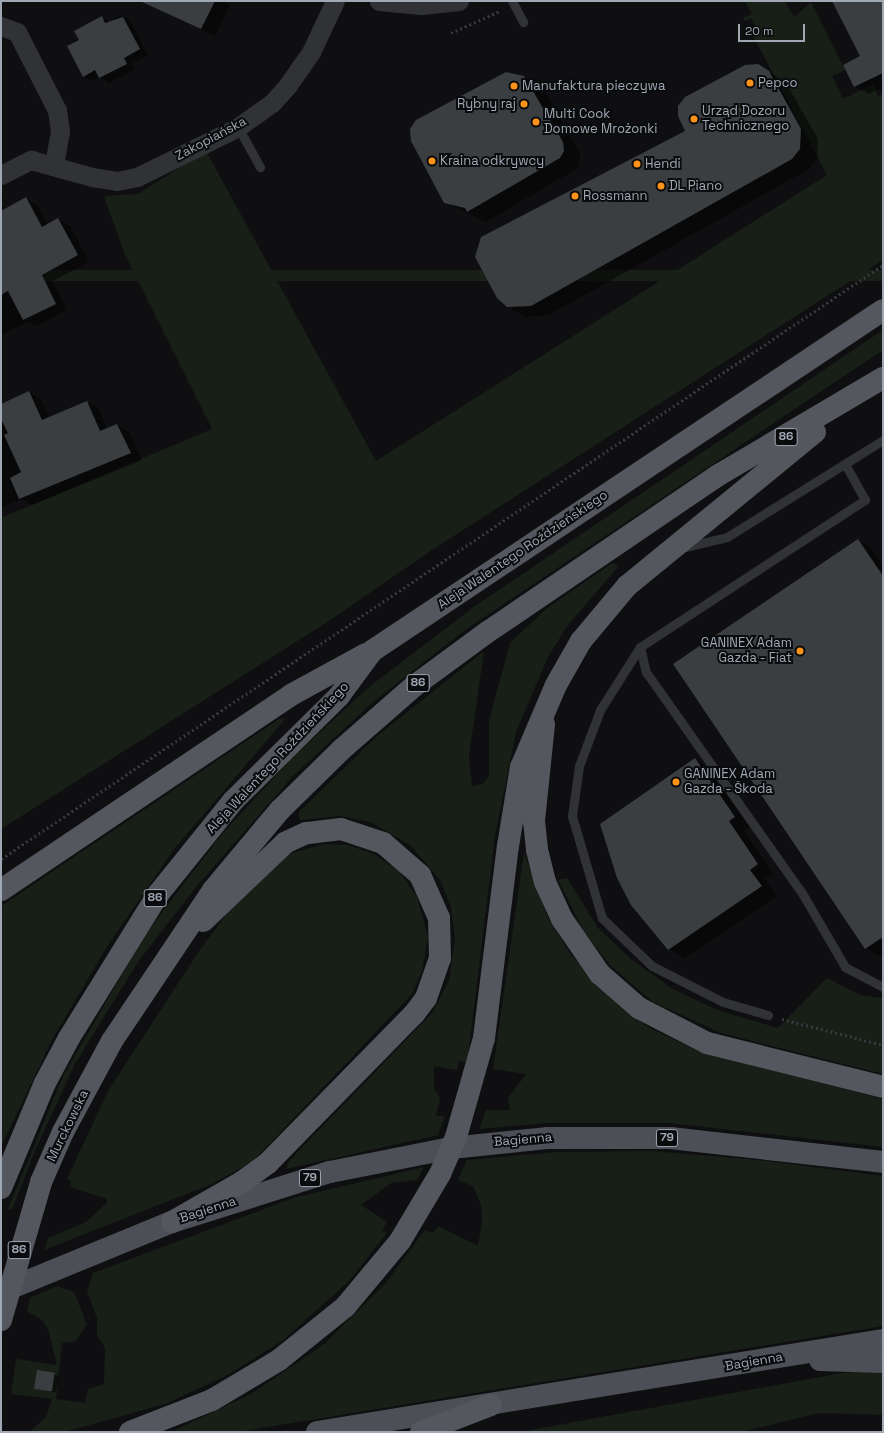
<!DOCTYPE html>
<meta charset="utf-8">
<style>
body{margin:0}
#map{position:relative;width:884px;height:1433px;overflow:hidden;background:#0f0f11;font-family:"Space Grotesk",sans-serif}
div>[style]{position:absolute}
[style*='--x']{left:calc(var(--x)*1px);top:calc(var(--y)*1px);width:calc(var(--w)*1px);rotate:calc(var(--a)*1deg)}
.green>*{inset:0;background:#171f17;transform-origin:0 0}
.shadow>*{inset:0;background:#0007;transform-origin:0 0}
.building>*{inset:0;background:#3b3e41;transform-origin:0 0}
.path>*{height:2.5px;margin-top:-1.25px;transform-origin:0;background:repeating-linear-gradient(90deg,#36393d 0 2px,transparent 0 5px)}
.service>*{height:9px;margin:-4.5px;padding:0 4.5px;transform-origin:4.5px;border-radius:4.5px;background:#303236}
.minor>*{height:19px;margin:-9.5px;padding:0 9.5px;transform-origin:9.5px;border-radius:9.5px;background:#303236}
.primary>*{height:22px;margin:-11px;padding:0 11px;transform-origin:11px;border-radius:11px;background:#4c4f55}
.trunk>*{height:22px;margin:-11px;padding:0 11px;transform-origin:11px;border-radius:11px;background:#54585e}
.trunk-bridge>*{height:22px;margin:-11px;padding:0 11px;transform-origin:11px;border-radius:11px;background:#54585e}
.dots>*{width:11px;height:11px;translate:-50% -50%;box-sizing:border-box;border:2px solid #0a0b0c;border-radius:50%}
span{translate:-50% -50%;white-space:nowrap;text-align:center;line-height:1.15;-webkit-text-stroke:4px #0a0b0c;paint-order:stroke}
.shield-label span{padding:1px 3px;background:#0a0b0c;border:1px solid;border-radius:3px;-webkit-text-stroke-width:0}
.shield-label{font-size:12px;color:#9fa8b3;font-weight:700}
.poi-label{font-size:13px;color:#9fa8b3}
.left{translate:0 -50%;text-align:left}
.right{translate:-100% -50%;text-align:right}
.street-label{font-size:13px;color:#9fa8b3}
.frame{position:absolute;inset:0;border:2px solid #9fa8b3;pointer-events:none}
.scale{position:absolute;left:738px;top:24px;width:67px;height:18px;box-sizing:border-box;border:2px solid #9fa8b3;border-top:0;padding-left:5px;font-size:12px;line-height:14px;white-space:nowrap;color:#9fa8b3;-webkit-text-stroke:3px #0a0b0c;paint-order:stroke}
</style>
<div id="map">
<div class="green">
<div style="clip-path:polygon(745px 1px,785px 1px,794px 17px,811px 2px,845px 70px,832px 76px,843px 99px,873px 84px,878px 96px,883px 94px,883px 260px,429px 552px,329px 621px,1px 829px,1px 518px,212px 429px,125px 255px,104px 196px,138px 194px,206px 151px,376px 461px,827px 175px,752px 34px,758px 31px,751px 18px,745px 21px,743px 18px,752px 14px)"></div>
<div style="left:883px;top:270px;width:11px;height:1063px;rotate:90deg"></div>
<div style="clip-path:polygon(883px 330px,883px 350px,465px 630px,373px 702px,293px 776px,196px 887px,138px 962px,75px 1064px,34px 1153px,12px 1210px,8px 1209px,63px 1076px,146px 933px,222px 834px,290px 760px,369px 687px,475px 606px)"></div>
<div style="clip-path:polygon(612px 563px,619px 566px,568px 625px,548px 657px,516px 732px,495px 836px,469px 1049px,466px 1062px,459px 1061px,457px 1070px,434px 1066px,434px 1088px,440px 1098px,436px 1116px,445px 1116px,438px 1135px,286px 1169px,289px 1161px,433px 1012px,449px 980px,455px 940px,451px 907px,440px 880px,410px 845px,370px 822px,340px 816px,300px 820px,298px 813px,376px 737px,484px 651px,469px 756px,472px 786px,482px 784px,489px 777px,489px 720px,510px 643px,546px 609px)"></div>
<div style="clip-path:polygon(286px 718px,175px 848px,108px 945px,52px 1040px,1px 1147px,1px 906px,279px 719px)"></div>
<div style="clip-path:polygon(324px 844px,348px 845px,374px 854px,399px 871px,417px 897px,428px 937px,422px 971px,412px 994px,252px 1162px,212px 1184px,44px 1250px,48px 1238px,86px 1222px,107px 1203px,107px 1199px,70px 1187px,71px 1180px,67px 1179px,108px 1091px,199px 951px,249px 884px,284px 855px)"></div>
<div style="clip-path:polygon(524px 852px,548px 918px,571px 955px,627px 1012px,650px 1028px,700px 1052px,883px 1099px,883px 1147px,669px 1123px,548px 1123px,479px 1129px,486px 1110px,510px 1110px,508px 1098px,526px 1074px,493px 1069px)"></div>
<div style="clip-path:polygon(567px 878px,598px 928px,632px 960px,671px 988px,717px 1010px,778px 1028px,827px 978px,860px 995px,883px 998px,883px 1074px,721px 1033px,653px 1002px,610px 965px,585px 934px,558px 880px)"></div>
<div style="clip-path:polygon(653px 1151px,759px 1160px,883px 1176px,883px 1326px,238px 1432px,171px 1432px,251px 1394px,323px 1345px,385px 1284px,425px 1230px,433px 1233px,438px 1226px,478px 1246px,482px 1222px,481px 1205px,473px 1186px,458px 1180px,467px 1160px,557px 1152px)"></div>
<div style="clip-path:polygon(424px 1167px,417px 1180px,391px 1183px,361px 1205px,387px 1222px,382px 1230px,387px 1233px,348px 1282px,282px 1341px,226px 1376px,165px 1404px,64px 1432px,29px 1432px,46px 1417px,52px 1399px,11px 1394px,16px 1359px,57px 1365px,48px 1329px,42px 1320px,27px 1311px,30px 1298px,57px 1286px,74px 1292px,87px 1324px,76px 1341px,62px 1343px,56px 1399px,85px 1403px,88px 1389px,104px 1384px,105px 1348px,97px 1335px,97px 1318px,87px 1291px,93px 1273px,293px 1198px)"></div>
<div style="clip-path:polygon(883px 1371px,883px 1415px,819px 1413px,741px 1432px,520px 1432px,842px 1373px)"></div>
</div>
<div class="shadow">
<div style="clip-path:polygon(222px 1px,230px 5px,215px 36px,145px 2px)"></div>
<div style="clip-path:polygon(833px 1px,883px 1px,883px 92px,879px 89px,869px 94px,855px 87px,844px 65px,861px 56px)"></div>
<div style="clip-path:polygon(121px 15px,130px 20px,148px 55px,132px 63px,135px 69px,109px 83px,100px 77px,92px 81px,83px 76px,80px 40px,102px 17px,109px 22px)"></div>
<div style="clip-path:polygon(758px 65px,786px 83px,818px 139px,817px 159px,809px 169px,549px 315px,525px 317px,507px 306px)"></div>
<div style="clip-path:polygon(524px 77px,542px 87px,580px 153px,578px 168px,486px 222px,445px 202px)"></div>
<div style="clip-path:polygon(26px 199px,37px 205px,48px 225px,58px 219px,70px 226px,89px 262px,53px 281px,67px 310px,36px 326px,27px 322px,1px 335px,1px 212px)"></div>
<div style="clip-path:polygon(29px 392px,41px 399px,49px 418px,87px 402px,99px 409px,107px 429px,117px 425px,129px 432px,142px 460px,32px 505px,22px 499px,1px 508px,1px 405px)"></div>
<div style="clip-path:polygon(858px 540px,871px 548px,883px 565px,883px 953px,879px 956px,866px 948px,675px 664px)"></div>
<div style="clip-path:polygon(695px 759px,711px 769px,750px 827px,744px 831px,773px 873px,765px 879px,777px 896px,685px 958px,669px 949px,642px 918px,618px 878px)"></div>
<div style="left:38px;top:1371px;width:22px;height:17px;rotate:13deg"></div>
</div>
<div class="building">
<div style="clip-path:polygon(140px 1px,215px 1px,201px 29px)"></div>
<div style="clip-path:polygon(832px 1px,883px 1px,883px 73px,854px 87px,843px 65px,860px 56px)"></div>
<div style="clip-path:polygon(102px 16px,105px 23px,123px 17px,140px 49px,124px 58px,127px 64px,99px 78px,95px 70px,83px 77px,67px 46px,79px 40px,74px 31px)"></div>
<div style="clip-path:polygon(758px 64px,769px 71px,801px 129px,800px 149px,792px 159px,531px 306px,507px 307px,497px 298px,475px 257px,481px 237px,685px 131px,678px 116px,678px 106px,685px 97px,745px 65px)"></div>
<div style="clip-path:polygon(506px 72px,524px 76px,563px 142px,564px 151px,560px 158px,467px 212px,465px 208px,444px 203px,411px 141px,410px 129px,416px 120px)"></div>
<div style="clip-path:polygon(26px 197px,42px 227px,58px 218px,78px 255px,42px 275px,56px 304px,23px 320px,8px 291px,1px 295px,1px 211px)"></div>
<div style="clip-path:polygon(29px 391px,42px 420px,87px 401px,100px 431px,117px 424px,131px 453px,19px 499px,10px 478px,21px 472px,4px 435px,8px 433px,1px 419px,1px 404px)"></div>
<div style="clip-path:polygon(858px 539px,883px 576px,883px 937px,865px 949px,673px 664px)"></div>
<div style="clip-path:polygon(695px 758px,735px 817px,729px 821px,758px 864px,750px 870px,762px 886px,668px 950px,631px 905px,617px 878px,600px 824px)"></div>
<div style="left:37px;top:1370px;width:18px;height:19px;rotate:9deg"></div>
</div>
<div class="path">
<div style="--x:451;--y:33;--w:54;--a:-24.2"></div>
<div style="--x:1;--y:859;--w:1063;--a:-33.96"></div>
<div style="--x:782;--y:1019;--w:104;--a:14.4"></div>
</div>
<div class="service">
<div style="--x:512;--y:1;--w:24;--a:62"></div>
<div style="--x:238;--y:127;--w:46;--a:61.2"></div>
<div style="--x:685;--y:547;--w:43;--a:-13.4"></div>
<div style="--x:727;--y:537;--w:184;--a:-31.9"></div>
<div style="--x:640;--y:647;--w:26;--a:77"></div>
<div style="--x:646;--y:672;--w:271;--a:54.8"></div>
<div style="--x:802;--y:893;--w:86;--a:59.8"></div>
<div style="--x:845;--y:967;--w:43;--a:27.8"></div>
<div style="--x:768;--y:1015;--w:47;--a:-163.9"></div>
<div style="--x:723;--y:1002;--w:80;--a:-153.1"></div>
<div style="--x:652;--y:966;--w:69;--a:-136.2"></div>
<div style="--x:602;--y:918;--w:106;--a:-106.4"></div>
<div style="--x:572;--y:816;--w:50;--a:-82"></div>
<div style="--x:579;--y:766;--w:60;--a:-69.4"></div>
<div style="--x:600;--y:710;--w:75;--a:-57.6"></div>
<div style="--x:640;--y:647;--w:269;--a:-33.2"></div>
<div style="--x:865;--y:500;--w:39;--a:-119"></div>
</div>
<div class="minor">
<div style="--x:379;--y:1;--w:42;--a:5.4"></div>
<div style="--x:421;--y:5;--w:38;--a:-6"></div>
<div style="--x:1;--y:26;--w:17;--a:21"></div>
<div style="--x:17;--y:32;--w:88;--a:62.9"></div>
<div style="--x:57;--y:110;--w:21;--a:82"></div>
<div style="--x:60;--y:131;--w:36;--a:100"></div>
<div style="--x:1;--y:175;--w:34;--a:-27"></div>
<div style="--x:31;--y:160;--w:63;--a:15.6"></div>
<div style="--x:92;--y:177;--w:25;--a:9"></div>
<div style="--x:117;--y:181;--w:20;--a:-11"></div>
<div style="--x:137;--y:177;--w:113;--a:-26.3"></div>
<div style="--x:238;--y:127;--w:42;--a:-35.2"></div>
<div style="--x:272;--y:103;--w:24;--a:-48"></div>
<div style="--x:288;--y:85;--w:40;--a:-55.1"></div>
<div style="--x:311;--y:52;--w:56;--a:-64.8"></div>
</div>
<div class="primary">
<div style="--x:1;--y:1292;--w:185;--a:-22.3"></div>
<div style="--x:172;--y:1222;--w:166;--a:-17.6"></div>
<div style="--x:330;--y:1172;--w:123;--a:-11.2"></div>
<div style="--x:451;--y:1148;--w:98;--a:-5.9"></div>
<div style="--x:548;--y:1138;--w:122;--a:0"></div>
<div style="--x:670;--y:1138;--w:214;--a:6.4"></div>
<div style="--x:820;--y:1360;--w:63;--a:1.8"></div>
<div style="--x:317;--y:1432;--w:573;--a:-9.23"></div>
</div>
<div class="trunk">
<div style="--x:544;--y:724;--w:98;--a:95.9"></div>
<div style="--x:534;--y:821;--w:29;--a:84"></div>
<div style="--x:537;--y:850;--w:33;--a:76"></div>
<div style="--x:545;--y:882;--w:41;--a:65.3"></div>
<div style="--x:562;--y:919;--w:67;--a:55.4"></div>
<div style="--x:600;--y:974;--w:52;--a:41.1"></div>
<div style="--x:639;--y:1008;--w:76;--a:27.2"></div>
<div style="--x:707;--y:1043;--w:181;--a:14"></div>
<div style="--x:1;--y:890;--w:349;--a:-33.9"></div>
<div style="--x:291;--y:695;--w:85;--a:-28.7"></div>
<div style="--x:484;--y:1038;--w:193;--a:-82.9"></div>
<div style="--x:508;--y:846;--w:80;--a:-80.7"></div>
<div style="--x:521;--y:767;--w:89;--a:-66.9"></div>
<div style="--x:556;--y:685;--w:51;--a:-60.4"></div>
<div style="--x:581;--y:641;--w:72;--a:-50.1"></div>
<div style="--x:627;--y:586;--w:243;--a:-39.3"></div>
<div style="--x:41;--y:1182;--w:55;--a:-66.3"></div>
<div style="--x:63;--y:1132;--w:103;--a:-61.7"></div>
<div style="--x:112;--y:1041;--w:182;--a:-56.2"></div>
<div style="--x:213;--y:890;--w:104;--a:-50.1"></div>
<div style="--x:280;--y:810;--w:86;--a:-44.5"></div>
<div style="--x:341;--y:750;--w:97;--a:-41.2"></div>
<div style="--x:414;--y:686;--w:93;--a:-36.3"></div>
<div style="--x:489;--y:631;--w:276;--a:-34.2"></div>
<div style="--x:717;--y:476;--w:193;--a:-30.6"></div>
<div style="--x:1;--y:1188;--w:114;--a:-67.3"></div>
<div style="--x:45;--y:1083;--w:51;--a:-61.9"></div>
<div style="--x:69;--y:1038;--w:171;--a:-58.2"></div>
<div style="--x:159;--y:893;--w:118;--a:-51.2"></div>
<div style="--x:233;--y:801;--w:149;--a:-44.7"></div>
<div style="--x:339;--y:696;--w:56;--a:-53.7"></div>
<div style="--x:372;--y:651;--w:614;--a:-33.72"></div>
<div style="--x:172;--y:1222;--w:81;--a:-29.7"></div>
<div style="--x:242;--y:1182;--w:32;--a:-36"></div>
<div style="--x:268;--y:1163;--w:209;--a:-45.6"></div>
<div style="--x:414;--y:1014;--w:20;--a:-53"></div>
<div style="--x:426;--y:998;--w:42;--a:-70.7"></div>
<div style="--x:440;--y:958;--w:40;--a:-91.4"></div>
<div style="--x:439;--y:918;--w:47;--a:-113.8"></div>
<div style="--x:420;--y:875;--w:49;--a:-139.1"></div>
<div style="--x:383;--y:843;--w:44;--a:-161.6"></div>
<div style="--x:341;--y:829;--w:35;--a:173"></div>
<div style="--x:306;--y:833;--w:23;--a:155"></div>
<div style="--x:285;--y:843;--w:113;--a:136.4"></div>
<div style="--x:130;--y:1432;--w:88;--a:-21.3"></div>
<div style="--x:212;--y:1400;--w:78;--a:-30.8"></div>
<div style="--x:279;--y:1360;--w:85;--a:-38.8"></div>
<div style="--x:345;--y:1307;--w:86;--a:-50.2"></div>
<div style="--x:421;--y:1432;--w:75;--a:-21.1"></div>
</div>
<div class="trunk-bridge">
<div style="--x:400;--y:1241;--w:78;--a:-59.2"></div>
<div style="--x:440;--y:1174;--w:40;--a:-66.6"></div>
<div style="--x:456;--y:1137;--w:103;--a:-74.2"></div>
<div style="--x:1;--y:1320;--w:144;--a:-73.8"></div>
</div>
<div class="dots">
<div style="left:750px;top:83px;background:#ff9219"></div>
<div style="left:514px;top:86px;background:#ff9219"></div>
<div style="left:524px;top:104px;background:#ff9219"></div>
<div style="left:694px;top:119px;background:#ff9219"></div>
<div style="left:536px;top:122px;background:#ff9219"></div>
<div style="left:432px;top:161px;background:#ff9219"></div>
<div style="left:637px;top:164px;background:#ff9219"></div>
<div style="left:661px;top:186px;background:#ff9219"></div>
<div style="left:575px;top:196px;background:#ff9219"></div>
<div style="left:800px;top:651px;background:#ff9219"></div>
<div style="left:676px;top:782px;background:#ff9219"></div>
</div>
<div class="shield-label">
<span style="left:786px;top:437px">86</span>
<span style="left:418px;top:683px">86</span>
<span style="left:155px;top:898px">86</span>
<span style="left:667px;top:1138px">79</span>
<span style="left:310px;top:1178px">79</span>
<span style="left:19px;top:1250px">86</span>
</div>
<div class="poi-label">
<span class="left" style="left:758px;top:83px">Pepco</span>
<span class="left" style="left:522px;top:86px">Manufaktura pieczywa</span>
<span class="right" style="left:516px;top:104px">Rybny raj</span>
<span class="left" style="left:702px;top:119px">Urząd Dozoru<br>Technicznego</span>
<span class="left" style="left:544px;top:122px">Multi Cook<br>Domowe Mrożonki</span>
<span class="left" style="left:440px;top:161px">Kraina odkrywcy</span>
<span class="left" style="left:645px;top:164px">Hendi</span>
<span class="left" style="left:669px;top:186px">DL Piano</span>
<span class="left" style="left:583px;top:196px">Rossmann</span>
<span class="right" style="left:792px;top:651px">GANINEX Adam<br>Gazda - Fiat</span>
<span class="left" style="left:684px;top:782px">GANINEX Adam<br>Gazda - Škoda</span>
</div>
<div class="street-label">
<span style="left:211px;top:139px;rotate:-28deg">Zakopiańska</span>
<span style="left:523px;top:550px;rotate:-34deg">Aleja Walentego Roździeńskiego</span>
<span style="left:278px;top:758px;rotate:-47deg">Aleja Walentego Roździeńskiego</span>
<span style="left:68px;top:1126px;rotate:-64deg">Murckowska</span>
<span style="left:523px;top:1140px;rotate:-5deg">Bagienna</span>
<span style="left:208px;top:1210px;rotate:-18deg">Bagienna</span>
<span style="left:754px;top:1362px;rotate:-10deg">Bagienna</span>
</div>
<div class="frame"></div>
<div class="scale">20 m</div>
</div>
